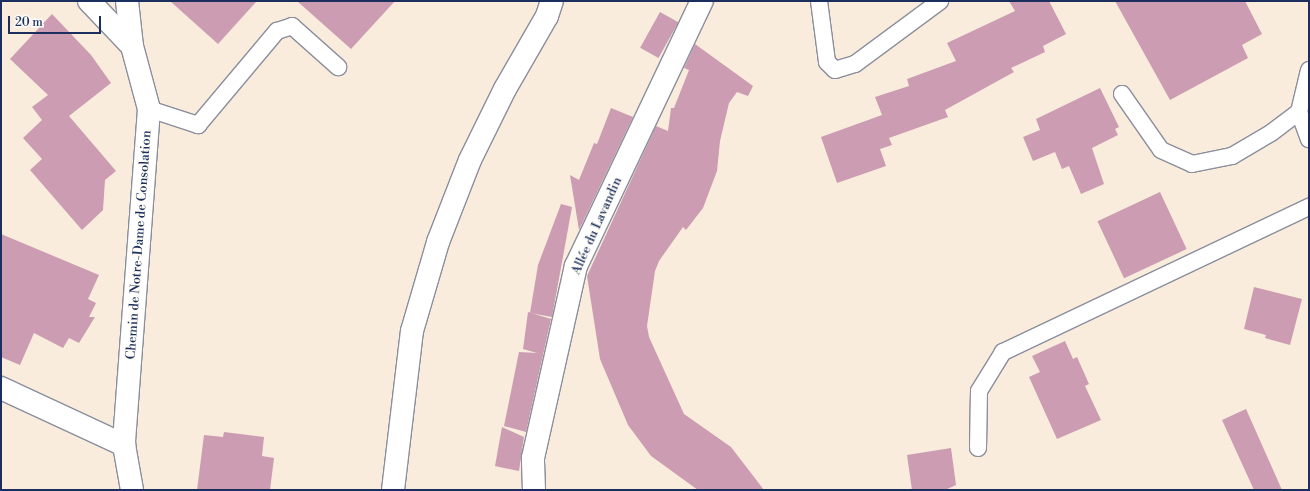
<!DOCTYPE html>
<meta charset="utf-8">
<style>
body{margin:0}
#map{position:relative;width:1310px;height:491px;overflow:hidden;background:#f9ecdc;font-family:"Libre Bodoni",serif}
div>[style]{position:absolute}
[style*='--x']{left:calc(var(--x)*1px);top:calc(var(--y)*1px);width:calc(var(--w)*1px);rotate:calc(var(--a)*1deg)}
.building>*{inset:0;background:#cc9cb2;transform-origin:0 0}
.roads{filter:drop-shadow(1px 0 #8a8e9d) drop-shadow(-1px 0 #8a8e9d) drop-shadow(0 1px #8a8e9d) drop-shadow(0 -1px #8a8e9d)}
.lane>*{height:16px;margin:-8px;padding:0 8px;transform-origin:8px;border-radius:8px;background:#fff}
.street>*{height:22px;margin:-11px;padding:0 11px;transform-origin:11px;border-radius:11px;background:#fff}
.secondary>*{height:22px;margin:-11px;padding:0 11px;transform-origin:11px;border-radius:11px;background:#fff}
span{translate:-50% -50%;white-space:nowrap;text-align:center;line-height:1.15;-webkit-text-stroke:3px #fdfcf7;paint-order:stroke}
.street-label{font-size:13px;color:#1b2f5e}
.frame{position:absolute;inset:0;border:2px solid #1b2f5e;pointer-events:none}
.scale{position:absolute;left:8px;top:16px;width:93px;height:18px;box-sizing:border-box;border:2px solid #1b2f5e;border-top:0;padding-left:5px;font-size:12px;line-height:14px;white-space:nowrap;color:#1b2f5e;-webkit-text-stroke:3px #fdfcf7;paint-order:stroke}
</style>
<div id="map">
<div class="building">
<div style="clip-path:polygon(170px 1px,257px 1px,218px 44px)"></div>
<div style="clip-path:polygon(297px 1px,395px 1px,351px 49px)"></div>
<div style="clip-path:polygon(1009px 1px,1049px 1px,1066px 34px,1043px 46px,1045px 52px,1011px 68px,1014px 72px,945px 110px,948px 117px,889px 138px,892px 145px,880px 149px,886px 166px,837px 183px,821px 137px,882px 115px,875px 97px,909px 86px,907px 79px,956px 61px,947px 43px,1015px 11px)"></div>
<div style="clip-path:polygon(1115px 1px,1245px 1px,1262px 34px,1242px 45px,1248px 58px,1170px 100px)"></div>
<div style="left:660px;top:12px;width:21px;height:41px;rotate:29deg"></div>
<div style="clip-path:polygon(52px 14px,91px 55px,111px 83px,69px 116px,116px 171px,105px 180px,103px 210px,82px 230px,30px 170px,42px 159px,23px 138px,42px 120px,32px 107px,48px 95px,10px 59px)"></div>
<div style="clip-path:polygon(695px 44px,753px 86px,748px 96px,737px 92px,729px 103px,720px 141px,717px 171px,703px 208px,686px 230px,683px 227px,659px 261px,655px 271px,647px 326px,649px 337px,684px 414px,731px 447px,764px 490px,698px 490px,651px 456px,628px 425px,600px 359px,587px 276px,656px 126px,668px 131px,671px 108px,674px 108px,689px 70px,684px 68px)"></div>
<div style="clip-path:polygon(1100px 88px,1119px 127px,1115px 129px,1118px 135px,1092px 148px,1104px 184px,1081px 194px,1069px 166px,1062px 169px,1055px 152px,1033px 161px,1023px 137px,1040px 130px,1036px 119px)"></div>
<div style="clip-path:polygon(611px 108px,633px 117px,579px 230px,570px 175px,579px 180px,594px 143px,597px 144px)"></div>
<div style="left:1160px;top:192px;width:63px;height:69px;rotate:65deg"></div>
<div style="clip-path:polygon(561px 204px,572px 207px,552px 317px,530px 313px,538px 265px)"></div>
<div style="clip-path:polygon(1px 234px,99px 275px,88px 299px,96px 303px,89px 317px,95px 317px,79px 343px,69px 338px,63px 348px,34px 333px,20px 365px,1px 357px)"></div>
<div style="clip-path:polygon(1254px 287px,1302px 299px,1290px 345px,1265px 338px,1266px 335px,1244px 329px)"></div>
<div style="clip-path:polygon(528px 312px,551px 319px,526px 432px,504px 426px,519px 352px,537px 353px,523px 349px)"></div>
<div style="clip-path:polygon(1065px 341px,1073px 359px,1077px 357px,1089px 384px,1085px 386px,1101px 420px,1057px 439px,1029px 377px,1040px 372px,1032px 356px)"></div>
<div style="clip-path:polygon(1246px 409px,1282px 490px,1254px 490px,1222px 420px)"></div>
<div style="clip-path:polygon(502px 427px,524px 437px,519px 471px,495px 466px)"></div>
<div style="clip-path:polygon(224px 432px,264px 437px,262px 456px,274px 458px,270px 490px,197px 490px,204px 435px,223px 437px)"></div>
<div style="clip-path:polygon(951px 448px,956px 485px,945px 490px,912px 490px,907px 455px)"></div>
</div>
<div class="roads">
<div class="lane">
<div style="--x:819;--y:1;--w:62;--a:82.5"></div>
<div style="--x:827;--y:62;--w:11;--a:45"></div>
<div style="--x:835;--y:70;--w:21;--a:-17"></div>
<div style="--x:855;--y:64;--w:106;--a:-36.5"></div>
<div style="--x:1309;--y:70;--w:43;--a:103.4"></div>
<div style="--x:1299;--y:112;--w:29;--a:70"></div>
<div style="--x:1122;--y:94;--w:68;--a:55.1"></div>
<div style="--x:1161;--y:150;--w:34;--a:24"></div>
<div style="--x:1192;--y:164;--w:41;--a:-11.3"></div>
<div style="--x:1232;--y:156;--w:45;--a:-30.5"></div>
<div style="--x:1271;--y:133;--w:35;--a:-37"></div>
<div style="--x:149;--y:109;--w:52;--a:18.1"></div>
<div style="--x:198;--y:125;--w:123;--a:-50"></div>
<div style="--x:277;--y:31;--w:16;--a:-18"></div>
<div style="--x:292;--y:26;--w:62;--a:41.7"></div>
<div style="--x:978;--y:448;--w:57;--a:-89"></div>
<div style="--x:979;--y:391;--w:46;--a:-58.4"></div>
<div style="--x:1003;--y:352;--w:339;--a:-25.4"></div>
</div>
<div class="street">
<div style="--x:89;--y:1;--w:62;--a:46.3"></div>
<div style="--x:127;--y:1;--w:45;--a:83.7"></div>
<div style="--x:132;--y:46;--w:65;--a:74.9"></div>
<div style="--x:149;--y:109;--w:337;--a:94.3"></div>
<div style="--x:124;--y:445;--w:46;--a:79.9"></div>
<div style="--x:1;--y:388;--w:136;--a:24.9"></div>
<div style="--x:534;--y:490;--w:32;--a:-92"></div>
<div style="--x:533;--y:458;--w:197;--a:-77.4"></div>
<div style="--x:576;--y:266;--w:293;--a:-64.6"></div>
</div>
<div class="secondary">
<div style="--x:393;--y:490;--w:160;--a:-83.2"></div>
<div style="--x:412;--y:331;--w:93;--a:-73.7"></div>
<div style="--x:438;--y:242;--w:88;--a:-68.7"></div>
<div style="--x:470;--y:160;--w:79;--a:-63.8"></div>
<div style="--x:505;--y:89;--w:84;--a:-60.1"></div>
<div style="--x:547;--y:16;--w:16;--a:-72"></div>
</div>
</div>
<div class="street-label">
<span style="left:597px;top:226px;rotate:-66deg">Allée du Lavandin</span>
<span style="left:139px;top:245px;rotate:-86deg">Chemin de Notre-Dame de Consolation</span>
</div>
<div class="frame"></div>
<div class="scale">20 m</div>
</div>
